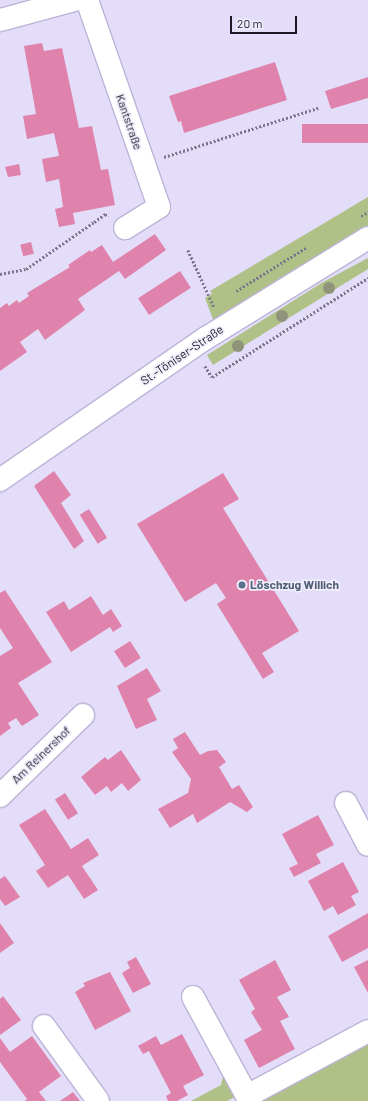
<!DOCTYPE html>
<meta charset="utf-8">
<style>
body{margin:0}
#map{position:relative;width:368px;height:1101px;overflow:hidden;background:#e4ddfa;font-family:Barlow,sans-serif}
div>[style]{position:absolute}
[style*='--x']{left:calc(var(--x)*1px);top:calc(var(--y)*1px);width:calc(var(--w)*1px);rotate:calc(var(--a)*1deg)}
.green>*{inset:0;background:#afc187}
.building>*{inset:0;background:#e083ac;transform-origin:0 0}
.path>*{height:2.5px;margin-top:-1.25px;transform-origin:0;background:repeating-linear-gradient(90deg,#7c768b 0 2px,transparent 0 4px)}
.roads{filter:drop-shadow(1px 0 #bcb3d6) drop-shadow(-1px 0 #bcb3d6) drop-shadow(0 1px #bcb3d6) drop-shadow(0 -1px #bcb3d6)}
.minor>*{height:22px;margin:-11px;padding:0 11px;transform-origin:11px;border-radius:11px;background:#fff}
.major>*{height:22px;margin:-11px;padding:0 11px;transform-origin:11px;border-radius:11px;background:#fff}
.trees>*{width:12px;height:12px;margin:-6px;border-radius:50%;background:#8e937a}
.dots>*{width:11px;height:11px;translate:-50% -50%;box-sizing:border-box;border:2px solid #f0edfc;border-radius:50%}
span{translate:-50% -50%;white-space:nowrap;text-align:center;line-height:1.15;-webkit-text-stroke:3.5px #f0edfc;paint-order:stroke}
.street-label{font-size:12px;color:#1c1825}
.service-label{font-size:12px;color:#4e5e75;font-weight:700}
.left{translate:0 -50%;text-align:left}
.scale{position:absolute;left:230px;top:16px;width:67px;height:18px;box-sizing:border-box;border:2px solid #1c1825;border-top:0;padding-left:5px;font-size:12px;line-height:14px;white-space:nowrap;color:#1c1825;-webkit-text-stroke:3px #f0edfc;paint-order:stroke}
</style>
<div id="map">
<div class="green">
<div style="clip-path:polygon(368px 197px,368px 229px,214px 322px,205px 298px,212px 294px,210px 291px)"></div>
<div style="clip-path:polygon(368px 258px,368px 269px,213px 365px,207px 355px,323px 282px)"></div>
<div style="clip-path:polygon(368px 1044px,368px 1101px,263px 1101px)"></div>
<div style="clip-path:polygon(223px 1076px,235px 1097px,227px 1101px,191px 1101px,221px 1085px)"></div>
</div>
<div class="building">
<div style="clip-path:polygon(42px 43px,44px 51px,62px 48px,79px 128px,92px 126px,101px 170px,108px 169px,115px 205px,73px 213px,75px 224px,59px 227px,55px 209px,63px 207px,59px 179px,46px 182px,42px 159px,59px 156px,54px 133px,27px 139px,23px 116px,36px 114px,24px 46px)"></div>
<div style="clip-path:polygon(275px 62px,287px 100px,184px 133px,181px 121px,178px 122px,169px 96px)"></div>
<div style="clip-path:polygon(368px 77px,368px 98px,331px 109px,325px 91px)"></div>
<div style="left:368px;top:124px;width:19px;height:66px;rotate:90deg"></div>
<div style="clip-path:polygon(19px 164px,21px 175px,8px 177px,5px 167px)"></div>
<div style="clip-path:polygon(155px 234px,166px 250px,125px 279px,119px 271px,78px 299px,85px 310px,45px 340px,38px 329px,20px 342px,27px 352px,0 371px,0 308px,7px 303px,9px 306px,17px 300px,19px 303px,29px 296px,27px 293px,70px 267px,68px 265px,90px 250px,91px 252px,102px 245px,113px 262px)"></div>
<div style="left:31px;top:242px;width:12px;height:11px;rotate:76deg"></div>
<div style="left:180px;top:271px;width:20px;height:50px;rotate:57deg"></div>
<div style="clip-path:polygon(54px 471px,71px 495px,61px 503px,84px 541px,74px 549px,34px 486px)"></div>
<div style="clip-path:polygon(223px 473px,239px 499px,223px 508px,299px 631px,262px 653px,274px 672px,263px 679px,217px 604px,226px 598px,216px 583px,185px 602px,137px 524px)"></div>
<div style="left:89px;top:509px;width:34px;height:11px;rotate:58deg"></div>
<div style="clip-path:polygon(5px 590px,52px 662px,18px 683px,39px 715px,22px 726px,16px 718px,8px 723px,11px 728px,0 736px,0 656px,13px 648px,0 628px,0 593px)"></div>
<div style="clip-path:polygon(91px 596px,103px 615px,111px 609px,122px 626px,113px 632px,110px 627px,71px 652px,46px 612px,64px 601px,69px 610px)"></div>
<div style="left:130px;top:641px;width:20px;height:19px;rotate:57deg"></div>
<div style="clip-path:polygon(147px 668px,161px 691px,147px 699px,157px 720px,136px 729px,117px 686px)"></div>
<div style="clip-path:polygon(185px 732px,200px 755px,208px 751px,217px 750px,226px 762px,219px 767px,232px 789px,239px 785px,253px 807px,247px 812px,230px 802px,197px 823px,193px 814px,170px 828px,158px 809px,188px 793px,191px 779px,172px 752px,178px 748px,173px 739px)"></div>
<div style="clip-path:polygon(121px 750px,141px 780px,128px 791px,122px 783px,111px 792px,107px 786px,95px 795px,81px 777px,105px 757px,108px 760px)"></div>
<div style="left:65px;top:793px;width:24px;height:12px;rotate:57deg"></div>
<div style="clip-path:polygon(45px 809px,71px 849px,88px 838px,99px 855px,82px 866px,98px 890px,84px 899px,68px 875px,48px 888px,36px 871px,45px 865px,19px 825px)"></div>
<div style="clip-path:polygon(318px 815px,334px 845px,316px 854px,321px 863px,294px 877px,289px 868px,298px 864px,282px 834px)"></div>
<div style="clip-path:polygon(343px 862px,359px 892px,351px 896px,356px 905px,338px 915px,333px 906px,324px 911px,308px 881px)"></div>
<div style="clip-path:polygon(5px 876px,20px 897px,5px 906px,0 899px,0 879px)"></div>
<div style="clip-path:polygon(368px 913px,368px 948px,342px 962px,328px 936px)"></div>
<div style="clip-path:polygon(0 923px,14px 943px,0 953px)"></div>
<div style="clip-path:polygon(136px 957px,151px 984px,133px 993px,122px 973px,130px 968px,127px 962px)"></div>
<div style="clip-path:polygon(275px 960px,291px 990px,277px 997px,289px 1017px,280px 1021px,295px 1049px,259px 1068px,244px 1040px,262px 1030px,251px 1012px,255px 1009px,239px 980px)"></div>
<div style="clip-path:polygon(368px 960px,368px 993px,354px 967px)"></div>
<div style="clip-path:polygon(110px 972px,131px 1011px,95px 1030px,75px 992px,85px 986px,83px 983px)"></div>
<div style="clip-path:polygon(3px 996px,21px 1020px,0 1035px,0 999px)"></div>
<div style="clip-path:polygon(182px 1034px,204px 1075px,183px 1086px,188px 1095px,177px 1101px,168px 1101px,166px 1096px,171px 1093px,149px 1051px,143px 1054px,138px 1046px,156px 1036px,161px 1045px)"></div>
<div style="clip-path:polygon(32px 1036px,61px 1076px,39px 1092px,46px 1101px,25px 1101px,27px 1099px,0 1062px,0 1038px,10px 1052px)"></div>
<div style="clip-path:polygon(73px 1092px,80px 1101px,60px 1101px)"></div>
</div>
<div class="path">
<div style="--x:164;--y:157;--w:162;--a:-17.7"></div>
<div style="--x:361;--y:216;--w:8;--a:-30"></div>
<div style="--x:188;--y:250;--w:63;--a:65.5"></div>
<div style="--x:0;--y:274;--w:26;--a:-11"></div>
<div style="--x:26;--y:269;--w:83;--a:-34.7"></div>
<div style="--x:94;--y:222;--w:14;--a:-36"></div>
<div style="--x:105;--y:214;--w:4;--a:34"></div>
<div style="--x:236;--y:291;--w:84;--a:-31.8"></div>
<div style="--x:205;--y:366;--w:13;--a:58"></div>
<div style="--x:212;--y:377;--w:185;--a:-32.4"></div>
</div>
<div class="roads">
<div class="minor">
<div style="--x:87;--y:0;--w:219;--a:70.8"></div>
<div style="--x:159;--y:207;--w:40;--a:148"></div>
<div style="--x:0;--y:20;--w:77;--a:-15.1"></div>
<div style="--x:0;--y:796;--w:116;--a:-44.3"></div>
<div style="--x:346;--y:803;--w:47;--a:62.4"></div>
<div style="--x:193;--y:997;--w:113;--a:61.4"></div>
<div style="--x:247;--y:1096;--w:137;--a:-28.2"></div>
<div style="--x:44;--y:1026;--w:92;--a:54.2"></div>
</div>
<div class="major">
<div style="--x:0;--y:480;--w:250;--a:-34.6"></div>
<div style="--x:206;--y:338;--w:190;--a:-31.7"></div>
</div>
</div>
<div class="trees">
<div style="left:329px;top:288px"></div>
<div style="left:282px;top:316px"></div>
<div style="left:238px;top:346px"></div>
</div>
<div class="dots">
<div style="left:242px;top:585px;background:#5c6f8a"></div>
</div>
<div class="street-label">
<span style="left:129px;top:122px;rotate:71deg">Kantstraße</span>
<span style="left:182px;top:355px;rotate:-34deg">St.-Töniser-Straße</span>
<span style="left:41px;top:755px;rotate:-44deg">Am Reinershof</span>
</div>
<div class="service-label">
<span class="left" style="left:250px;top:585px">Löschzug Willich</span>
</div>
<div class="scale">20 m</div>
</div>
